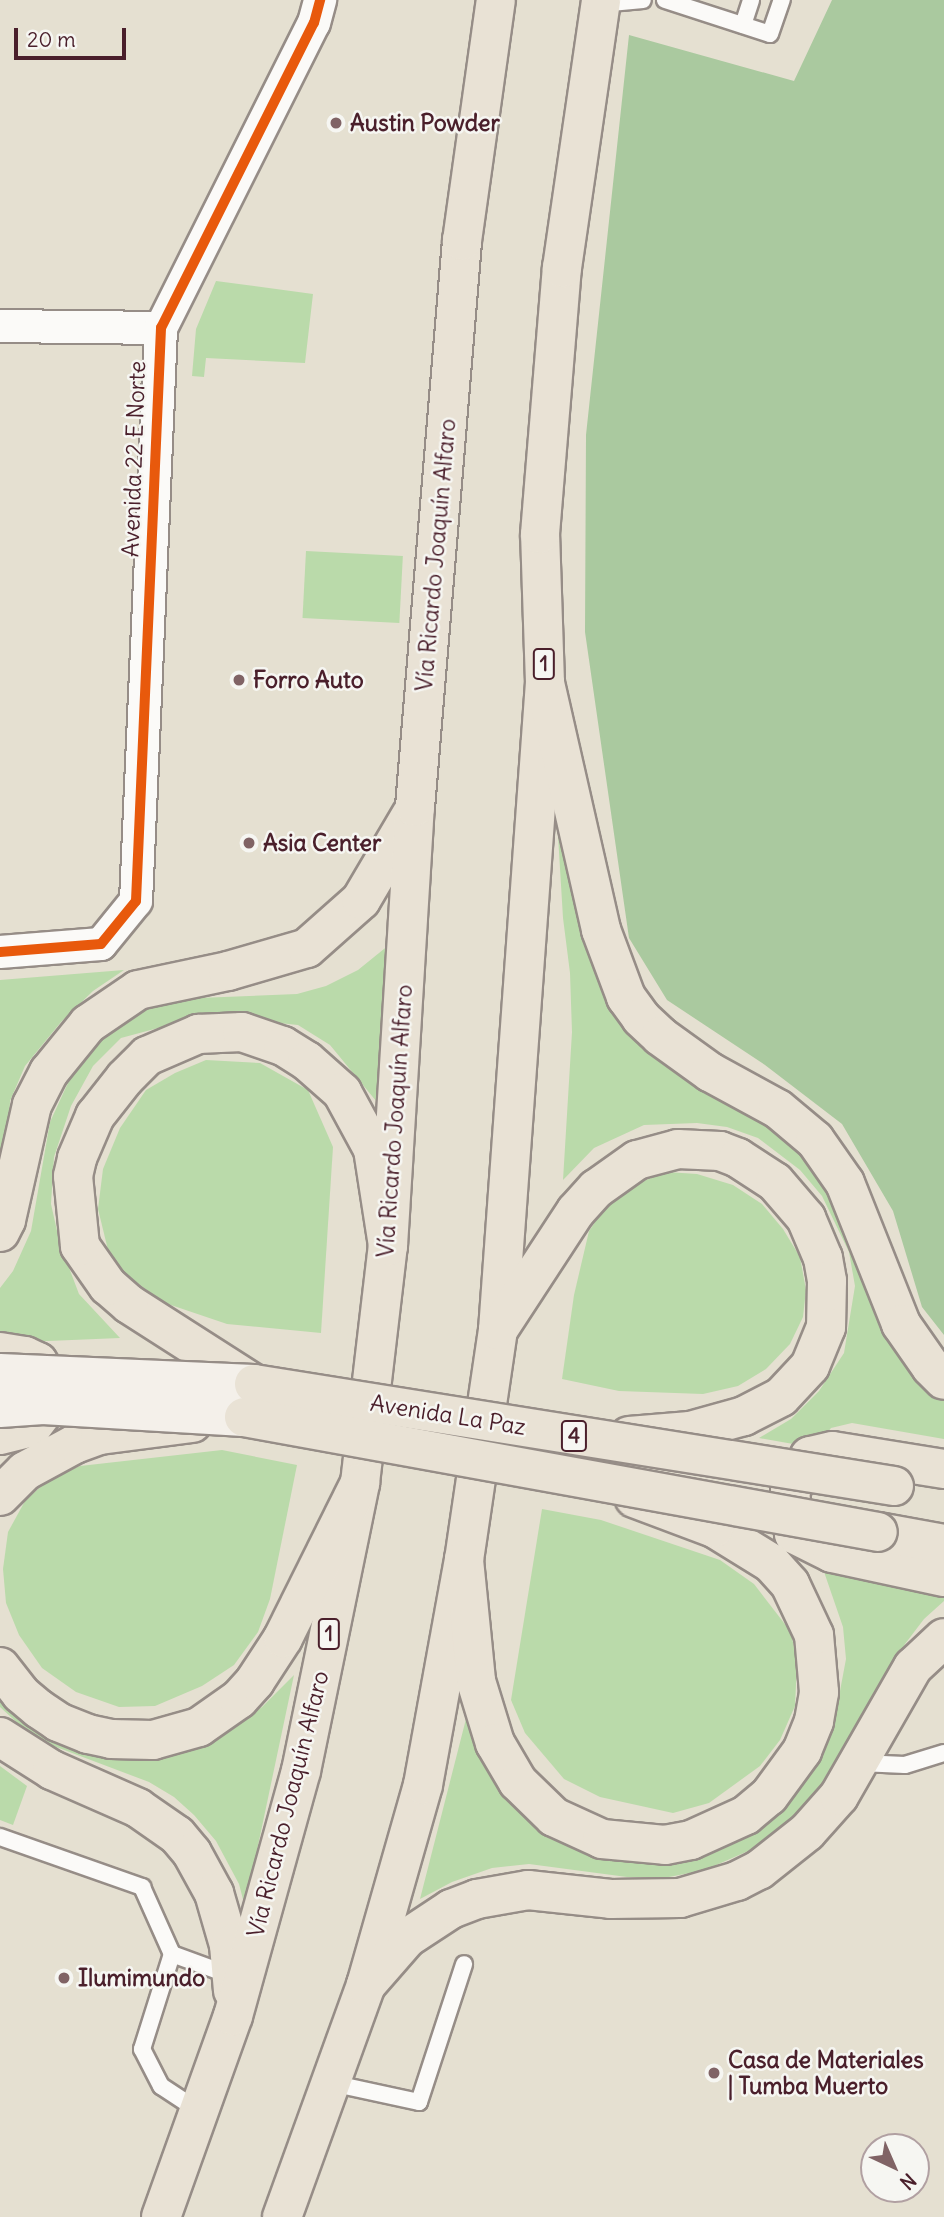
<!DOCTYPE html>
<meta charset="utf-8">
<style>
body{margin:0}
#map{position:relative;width:944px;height:2217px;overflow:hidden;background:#e5e0d1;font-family:Delius,sans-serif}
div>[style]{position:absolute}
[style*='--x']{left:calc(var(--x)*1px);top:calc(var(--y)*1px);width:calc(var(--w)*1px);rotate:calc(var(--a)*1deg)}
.green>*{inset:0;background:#badaaa;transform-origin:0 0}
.forest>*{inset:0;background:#aac99f}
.roads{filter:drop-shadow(2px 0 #968d87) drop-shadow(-2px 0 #968d87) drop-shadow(0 2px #968d87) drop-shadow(0 -2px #968d87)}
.lane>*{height:16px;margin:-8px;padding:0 8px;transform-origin:8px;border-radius:8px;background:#fbfaf8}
.street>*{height:32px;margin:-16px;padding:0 16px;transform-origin:16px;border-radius:16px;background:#fbfaf8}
.primary>*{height:38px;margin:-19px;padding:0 19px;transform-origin:19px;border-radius:19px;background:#e9e2d5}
.highway>*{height:38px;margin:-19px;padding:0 19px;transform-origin:19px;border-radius:19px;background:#e9e2d5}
.bridges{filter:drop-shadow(2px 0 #968d87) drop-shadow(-2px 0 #968d87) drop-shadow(0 2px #968d87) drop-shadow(0 -2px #968d87)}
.secondary-bridge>*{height:38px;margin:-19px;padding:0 19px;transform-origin:19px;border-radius:19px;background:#f4f0ea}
.highway-bridge>*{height:38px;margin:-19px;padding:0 19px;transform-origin:19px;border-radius:19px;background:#e9e2d5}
.cycleway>*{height:10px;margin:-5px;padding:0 5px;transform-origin:5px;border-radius:5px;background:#e8590c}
.dots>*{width:19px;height:19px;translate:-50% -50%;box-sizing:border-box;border:4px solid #f6f6f2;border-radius:50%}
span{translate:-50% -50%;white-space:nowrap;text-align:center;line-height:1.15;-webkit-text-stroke:5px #f6f6f2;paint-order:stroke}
.shield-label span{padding:2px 5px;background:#f6f6f2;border:2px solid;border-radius:5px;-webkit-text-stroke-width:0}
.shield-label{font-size:21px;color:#4a1f2b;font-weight:700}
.poi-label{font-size:23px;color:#4a1f2b;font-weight:700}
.left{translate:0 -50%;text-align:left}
.street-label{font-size:23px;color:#4a1f2b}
.north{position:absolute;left:860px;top:2133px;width:70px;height:70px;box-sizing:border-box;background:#f6f6f2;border:2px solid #b1a0a2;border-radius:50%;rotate:136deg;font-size:19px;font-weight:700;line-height:28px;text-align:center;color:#4a1f2b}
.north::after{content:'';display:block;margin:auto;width:24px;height:32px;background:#806365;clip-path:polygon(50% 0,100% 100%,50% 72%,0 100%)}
.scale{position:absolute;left:14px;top:28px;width:112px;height:32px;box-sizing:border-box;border:4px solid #4a1f2b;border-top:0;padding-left:9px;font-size:21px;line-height:24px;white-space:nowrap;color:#4a1f2b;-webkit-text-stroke:5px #f6f6f2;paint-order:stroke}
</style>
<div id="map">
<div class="green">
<div style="clip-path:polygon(216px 281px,313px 294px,305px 363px,206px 358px,204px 377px,192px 376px,196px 329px)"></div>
<div style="left:306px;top:551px;width:97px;height:67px;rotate:3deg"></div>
<div style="clip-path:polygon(557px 819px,587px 944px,756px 1115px,795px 1148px,826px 1187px,844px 1223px,876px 1319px,898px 1353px,944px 1400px,944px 1439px,852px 1423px,831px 1428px,816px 1448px,759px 1438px,791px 1419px,819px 1391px,844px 1353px,855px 1286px,849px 1252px,822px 1196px,800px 1170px,758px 1138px,727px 1127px,697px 1123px,644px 1125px,594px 1148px,563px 1180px,572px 1032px,570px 973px,563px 918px)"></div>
<div style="clip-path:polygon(400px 936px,386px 1113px,330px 1045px,298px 1025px,260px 1021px,184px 1021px,121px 1038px,93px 1066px,71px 1106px,54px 1157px,51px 1204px,60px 1244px,79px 1294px,120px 1338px,0 1343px,0 1288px,13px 1271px,31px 1231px,50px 1122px,73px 1072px,91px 1049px,122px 1023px,152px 1007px,198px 998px,297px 994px,326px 986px,358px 970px)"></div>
<div style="clip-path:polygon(124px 970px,93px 991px,61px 1022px,25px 1066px,10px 1101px,8px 1153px,0 1192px,0 980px)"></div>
<div style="clip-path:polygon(206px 1060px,260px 1063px,308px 1090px,333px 1147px,321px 1333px,227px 1324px,162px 1302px,122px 1271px,108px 1250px,98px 1209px,103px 1169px,120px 1128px,146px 1090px,175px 1073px)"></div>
<div style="clip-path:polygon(667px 1172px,697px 1174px,733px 1185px,762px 1204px,783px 1229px,800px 1257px,806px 1290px,803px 1317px,790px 1344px,766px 1369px,738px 1386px,703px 1394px,619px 1391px,562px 1379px,574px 1295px,589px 1231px,604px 1209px,633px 1185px)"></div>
<div style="clip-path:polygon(222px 1450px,297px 1465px,270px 1599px,258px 1632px,234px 1665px,202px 1686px,155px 1706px,119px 1707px,76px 1692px,42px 1668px,19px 1635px,6px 1603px,3px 1569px,8px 1532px,25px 1501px,48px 1480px,80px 1466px)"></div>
<div style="clip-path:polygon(542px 1509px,601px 1520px,720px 1560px,754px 1584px,791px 1632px,797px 1663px,795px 1706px,780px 1740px,760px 1766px,709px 1803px,673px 1813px,600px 1797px,564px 1779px,525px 1733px,511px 1700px)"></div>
<div style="clip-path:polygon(822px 1566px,944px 1590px,944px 1601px,924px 1619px,905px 1644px,814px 1803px,764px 1844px,705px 1870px,669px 1877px,627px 1877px,529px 1864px,492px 1868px,452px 1882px,420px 1899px,467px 1715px,621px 1855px,801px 1784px,820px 1759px,834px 1723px,846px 1659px,843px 1627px)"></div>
<div style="clip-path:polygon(294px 1675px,245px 1907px,239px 1884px,216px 1841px,194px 1815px,174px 1797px,149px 1782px,51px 1745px,23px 1728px,0 1707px,0 1690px,3px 1695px,197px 1743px,233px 1727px,262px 1707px)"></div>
<div style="clip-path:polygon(0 1766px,27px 1786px,13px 1825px,0 1820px)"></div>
</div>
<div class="forest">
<div style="clip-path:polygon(832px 0,944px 0,944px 1335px,922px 1307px,893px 1211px,842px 1124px,765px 1065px,667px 1000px,629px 938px,585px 632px,586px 435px,629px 35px,794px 81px)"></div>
</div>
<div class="roads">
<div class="lane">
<div style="--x:665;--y:0;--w:110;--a:17.9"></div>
<div style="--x:770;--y:34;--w:36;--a:-71"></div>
<div style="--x:600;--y:4;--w:43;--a:-5.3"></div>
<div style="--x:743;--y:25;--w:26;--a:-72"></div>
<div style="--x:860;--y:1763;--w:45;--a:2.5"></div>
<div style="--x:905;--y:1765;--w:41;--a:-17.1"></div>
<div style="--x:0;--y:1837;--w:151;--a:19.4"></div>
<div style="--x:142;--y:1887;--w:73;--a:65.9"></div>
<div style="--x:172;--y:1954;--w:100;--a:107.5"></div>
<div style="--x:142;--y:2049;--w:42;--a:62.8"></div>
<div style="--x:161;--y:2086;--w:45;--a:33.3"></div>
<div style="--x:172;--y:1954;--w:64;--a:20.1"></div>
<div style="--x:331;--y:2083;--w:90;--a:12.2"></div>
<div style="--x:419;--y:2102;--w:145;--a:-71.9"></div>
</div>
<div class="street">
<div style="--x:0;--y:326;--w:161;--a:0.7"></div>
<div style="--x:0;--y:952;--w:101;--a:-4.5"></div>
<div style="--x:101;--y:944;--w:55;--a:-50.9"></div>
<div style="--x:136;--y:901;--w:574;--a:-87.5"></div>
<div style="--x:161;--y:328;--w:341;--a:-63.4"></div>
<div style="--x:314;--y:23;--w:24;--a:-75"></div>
</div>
<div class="primary">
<div style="--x:0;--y:1232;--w:13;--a:-63"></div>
<div style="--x:6;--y:1220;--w:118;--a:-77.3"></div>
<div style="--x:32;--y:1105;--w:37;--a:-63"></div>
<div style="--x:49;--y:1072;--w:62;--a:-50.9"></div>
<div style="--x:88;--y:1024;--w:60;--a:-34.2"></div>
<div style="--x:138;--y:990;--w:92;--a:-11.9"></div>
<div style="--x:228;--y:971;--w:82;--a:-16.2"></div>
<div style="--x:307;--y:948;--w:72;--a:-41.6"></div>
<div style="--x:361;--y:900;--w:99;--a:-59.5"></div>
<div style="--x:0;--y:1352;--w:25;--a:9"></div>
<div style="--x:25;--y:1356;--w:14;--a:25"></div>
<div style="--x:38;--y:1362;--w:15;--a:58"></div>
<div style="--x:46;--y:1375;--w:40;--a:97.1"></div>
<div style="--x:41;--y:1415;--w:15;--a:127"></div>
<div style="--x:32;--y:1427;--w:33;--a:166"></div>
<div style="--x:0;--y:1737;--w:62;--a:32.4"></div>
<div style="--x:52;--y:1770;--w:94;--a:23.8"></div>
<div style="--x:138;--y:1808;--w:47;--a:34.7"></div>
<div style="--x:177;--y:1835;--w:23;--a:50"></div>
<div style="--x:192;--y:1853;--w:46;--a:61.2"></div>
<div style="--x:214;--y:1893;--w:54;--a:73.9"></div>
<div style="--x:229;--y:1945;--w:46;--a:85"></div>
<div style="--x:161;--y:2217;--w:214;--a:-70.3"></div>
<div style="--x:233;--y:2016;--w:254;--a:-74.5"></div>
<div style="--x:301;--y:1771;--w:294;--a:-78.4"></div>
<div style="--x:360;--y:1483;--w:239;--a:-83.3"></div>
<div style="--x:388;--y:1246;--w:440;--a:-86.5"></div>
<div style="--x:415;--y:807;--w:568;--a:-85.25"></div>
<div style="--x:462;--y:241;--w:243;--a:-82"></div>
<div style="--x:282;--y:2217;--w:247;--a:-70.1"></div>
<div style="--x:366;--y:1985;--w:208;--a:-74.1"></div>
<div style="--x:423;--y:1785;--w:229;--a:-79.7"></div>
<div style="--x:464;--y:1560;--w:232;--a:-81.6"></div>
<div style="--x:498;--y:1330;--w:649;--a:-85.85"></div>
<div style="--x:545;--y:683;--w:149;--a:-91.9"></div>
<div style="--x:540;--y:534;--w:267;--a:-85.3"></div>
<div style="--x:562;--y:268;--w:271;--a:-81.7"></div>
</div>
<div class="highway">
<div style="--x:545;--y:683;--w:253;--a:77.2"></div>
<div style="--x:601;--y:930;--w:72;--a:69.5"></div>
<div style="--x:626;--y:997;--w:26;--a:54"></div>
<div style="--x:641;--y:1018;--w:26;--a:43"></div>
<div style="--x:660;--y:1036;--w:62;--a:35.8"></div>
<div style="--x:710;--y:1072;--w:77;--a:28.6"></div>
<div style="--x:778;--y:1109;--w:48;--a:40"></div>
<div style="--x:815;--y:1140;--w:52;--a:55.1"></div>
<div style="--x:845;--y:1183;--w:152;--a:68.3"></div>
<div style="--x:901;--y:1324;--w:52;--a:55.1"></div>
<div style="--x:931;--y:1367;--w:18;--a:45"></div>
<div style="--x:498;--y:1330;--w:142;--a:-56.8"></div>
<div style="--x:576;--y:1211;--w:30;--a:-48"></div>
<div style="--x:596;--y:1189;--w:50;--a:-35.3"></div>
<div style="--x:637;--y:1160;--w:42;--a:-15"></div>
<div style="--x:678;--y:1149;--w:42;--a:2.7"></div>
<div style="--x:720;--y:1151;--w:19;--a:21"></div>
<div style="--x:738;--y:1158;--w:44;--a:33"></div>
<div style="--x:775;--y:1182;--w:48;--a:49.3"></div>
<div style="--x:806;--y:1218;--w:43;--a:67"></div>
<div style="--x:823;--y:1258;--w:23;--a:80"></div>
<div style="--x:827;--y:1281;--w:46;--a:91.2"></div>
<div style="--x:826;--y:1327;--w:42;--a:112.3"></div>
<div style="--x:810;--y:1366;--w:42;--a:133.1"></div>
<div style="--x:781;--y:1397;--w:42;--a:152.8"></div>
<div style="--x:744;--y:1416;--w:56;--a:164.5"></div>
<div style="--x:690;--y:1431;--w:61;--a:175.3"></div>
<div style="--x:254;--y:1384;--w:148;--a:-147.4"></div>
<div style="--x:129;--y:1304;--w:28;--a:-139"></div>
<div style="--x:108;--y:1286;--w:49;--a:-125"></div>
<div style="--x:80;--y:1246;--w:70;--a:-95.7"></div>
<div style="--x:73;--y:1176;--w:18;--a:-77"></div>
<div style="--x:77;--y:1158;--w:46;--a:-66.8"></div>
<div style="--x:95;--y:1116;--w:48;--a:-51.7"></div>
<div style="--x:125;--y:1078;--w:31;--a:-45"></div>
<div style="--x:147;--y:1056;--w:56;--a:-23.3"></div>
<div style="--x:198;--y:1034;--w:44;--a:-2.6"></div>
<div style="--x:242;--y:1032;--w:43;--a:18.9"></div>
<div style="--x:283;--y:1046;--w:28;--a:32"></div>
<div style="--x:307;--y:1061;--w:47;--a:41.5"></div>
<div style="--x:342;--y:1092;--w:65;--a:61.5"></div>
<div style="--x:373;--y:1149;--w:98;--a:81.2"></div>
<div style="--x:944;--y:1469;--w:113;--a:-170.9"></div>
<div style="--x:832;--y:1451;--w:23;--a:167"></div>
<div style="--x:810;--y:1456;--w:39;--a:120"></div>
<div style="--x:790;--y:1490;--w:44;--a:84.8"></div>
<div style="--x:794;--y:1534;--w:42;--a:26.6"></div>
<div style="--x:832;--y:1553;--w:115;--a:12.1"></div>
<div style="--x:0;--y:1496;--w:35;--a:-45"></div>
<div style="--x:25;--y:1471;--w:57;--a:-28.4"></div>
<div style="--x:75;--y:1444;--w:27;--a:-20"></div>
<div style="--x:100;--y:1435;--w:93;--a:-7.4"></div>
<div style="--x:878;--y:1532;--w:67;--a:10.3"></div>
<div style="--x:464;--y:1560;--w:122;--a:84.3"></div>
<div style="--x:476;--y:1681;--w:65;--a:73"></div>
<div style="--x:495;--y:1743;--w:45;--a:59.5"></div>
<div style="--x:518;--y:1782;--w:50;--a:44.2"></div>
<div style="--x:554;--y:1817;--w:53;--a:24.6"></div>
<div style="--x:602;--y:1839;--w:63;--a:5.4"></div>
<div style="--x:665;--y:1845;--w:26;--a:-11"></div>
<div style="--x:691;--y:1840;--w:60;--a:-24.4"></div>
<div style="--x:746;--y:1815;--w:30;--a:-40"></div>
<div style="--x:769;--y:1796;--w:56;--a:-53.7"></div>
<div style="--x:802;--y:1751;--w:32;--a:-68"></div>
<div style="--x:814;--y:1721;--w:29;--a:-80"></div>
<div style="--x:819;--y:1692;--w:57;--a:-95"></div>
<div style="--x:814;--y:1635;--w:56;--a:-115.2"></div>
<div style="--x:790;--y:1584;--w:28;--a:-132"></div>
<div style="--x:771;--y:1563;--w:67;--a:-148.4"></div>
<div style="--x:714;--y:1528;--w:85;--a:-159.4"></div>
<div style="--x:0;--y:1667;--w:34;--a:52"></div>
<div style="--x:21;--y:1694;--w:23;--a:40"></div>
<div style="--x:39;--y:1709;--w:23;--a:34"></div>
<div style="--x:58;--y:1722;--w:32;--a:22"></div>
<div style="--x:88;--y:1734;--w:24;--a:12"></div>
<div style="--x:111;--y:1739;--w:42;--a:1.4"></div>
<div style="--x:153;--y:1740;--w:48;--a:-15.8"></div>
<div style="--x:199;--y:1727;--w:49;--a:-35"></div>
<div style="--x:239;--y:1699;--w:24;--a:-48"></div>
<div style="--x:255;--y:1681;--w:51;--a:-56.9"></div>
<div style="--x:283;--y:1638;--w:173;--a:-63.6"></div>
<div style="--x:366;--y:1985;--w:62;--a:-48.9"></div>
<div style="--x:407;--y:1938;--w:53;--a:-33.4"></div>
<div style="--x:451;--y:1909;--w:28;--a:-21"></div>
<div style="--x:477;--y:1899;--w:52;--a:-10"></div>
<div style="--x:528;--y:1890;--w:83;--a:6.2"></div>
<div style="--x:611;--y:1899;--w:69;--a:-0.8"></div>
<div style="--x:680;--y:1898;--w:59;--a:-16.6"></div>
<div style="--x:737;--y:1881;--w:25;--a:-27"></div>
<div style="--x:759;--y:1870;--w:61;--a:-38.4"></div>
<div style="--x:807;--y:1832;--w:48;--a:-48.4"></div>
<div style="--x:839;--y:1796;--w:149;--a:-60.2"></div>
<div style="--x:913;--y:1667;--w:42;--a:-43.1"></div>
</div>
</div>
<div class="bridges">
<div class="secondary-bridge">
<div style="--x:0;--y:1373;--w:254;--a:2.5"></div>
<div style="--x:0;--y:1408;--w:43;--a:-4"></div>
<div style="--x:43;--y:1405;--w:201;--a:3.4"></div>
</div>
<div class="highway-bridge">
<div style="--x:254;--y:1384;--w:648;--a:9.06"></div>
<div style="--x:244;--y:1417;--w:644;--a:10.28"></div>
</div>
</div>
<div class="cycleway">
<div style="--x:0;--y:952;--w:101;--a:-4.5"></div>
<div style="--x:101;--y:944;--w:55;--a:-50.9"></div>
<div style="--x:136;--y:901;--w:574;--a:-87.5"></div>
<div style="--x:161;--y:328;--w:341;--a:-63.4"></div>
<div style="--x:314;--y:23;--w:24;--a:-75"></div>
</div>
<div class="dots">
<div style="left:336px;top:123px;background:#806365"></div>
<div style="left:239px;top:680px;background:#806365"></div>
<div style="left:249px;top:843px;background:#806365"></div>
<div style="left:64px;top:1978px;background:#806365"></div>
<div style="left:714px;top:2073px;background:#806365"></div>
</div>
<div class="shield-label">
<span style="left:544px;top:664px">1</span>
<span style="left:574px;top:1436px">4</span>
<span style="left:329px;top:1634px">1</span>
</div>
<div class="poi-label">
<span class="left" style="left:350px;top:123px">Austin Powder</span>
<span class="left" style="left:253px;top:680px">Forro Auto</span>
<span class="left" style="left:263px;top:843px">Asia Center</span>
<span class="left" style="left:78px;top:1978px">Ilumimundo</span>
<span class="left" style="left:728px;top:2073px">Casa de Materiales<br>| Tumba Muerto</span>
</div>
<div class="street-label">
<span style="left:134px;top:459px;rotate:-88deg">Avenida 22 E Norte</span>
<span style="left:436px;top:555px;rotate:-85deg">Vía Ricardo Joaquín Alfaro</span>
<span style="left:395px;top:1121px;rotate:-86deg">Vía Ricardo Joaquín Alfaro</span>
<span style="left:448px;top:1415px;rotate:9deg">Avenida La Paz</span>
<span style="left:288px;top:1804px;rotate:-76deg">Vía Ricardo Joaquín Alfaro</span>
</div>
<div class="north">N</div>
<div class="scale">20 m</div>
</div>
